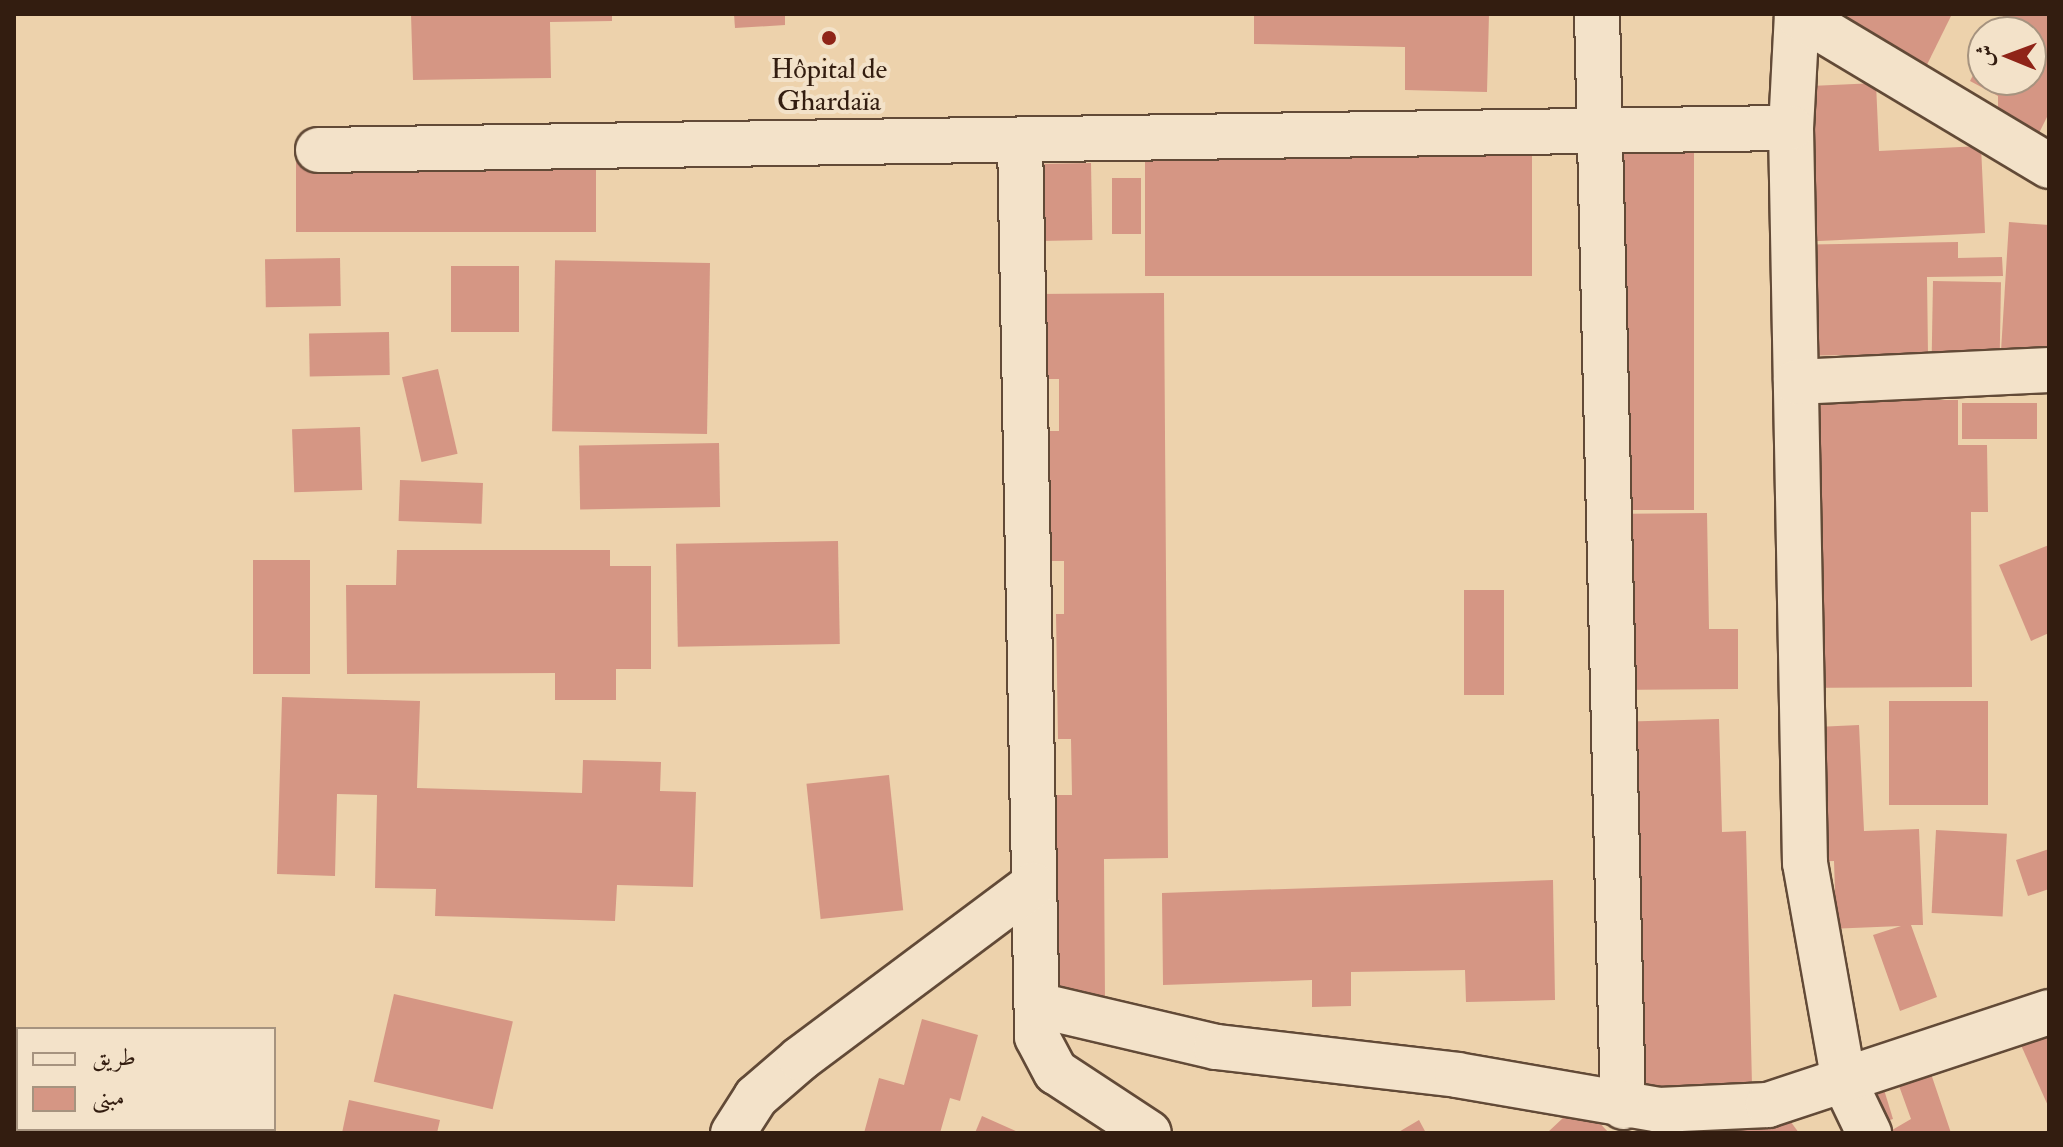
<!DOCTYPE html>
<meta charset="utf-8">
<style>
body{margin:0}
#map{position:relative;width:2063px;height:1147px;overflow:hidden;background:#edd2ac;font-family:"IM FELL Double Pica",Amiri,serif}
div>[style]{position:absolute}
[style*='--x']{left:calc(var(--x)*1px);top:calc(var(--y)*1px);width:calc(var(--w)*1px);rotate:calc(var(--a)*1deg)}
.building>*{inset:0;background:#d59684;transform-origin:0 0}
.roads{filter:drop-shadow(2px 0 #624a37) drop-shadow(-2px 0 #624a37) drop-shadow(0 2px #624a37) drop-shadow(0 -2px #624a37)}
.minor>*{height:44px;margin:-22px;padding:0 22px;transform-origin:22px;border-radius:22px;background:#f3e2c9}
.dots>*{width:22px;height:22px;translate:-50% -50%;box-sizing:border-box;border:4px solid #f3e2c9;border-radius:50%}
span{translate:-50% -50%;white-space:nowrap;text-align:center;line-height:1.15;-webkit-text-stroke:8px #f3e2c9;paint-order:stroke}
.poi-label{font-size:28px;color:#331d10}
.frame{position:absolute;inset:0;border:16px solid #331d10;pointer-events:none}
.legend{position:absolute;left:16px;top:1027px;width:260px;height:104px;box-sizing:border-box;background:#f3e2c9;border:2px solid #a6937f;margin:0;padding:10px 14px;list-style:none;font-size:24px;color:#331d10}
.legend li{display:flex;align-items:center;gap:16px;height:40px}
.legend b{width:40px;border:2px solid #a6937f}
.north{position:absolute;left:1967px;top:16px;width:80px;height:80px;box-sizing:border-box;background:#f3e2c9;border:2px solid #a6937f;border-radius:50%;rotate:271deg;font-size:22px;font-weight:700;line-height:32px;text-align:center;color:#331d10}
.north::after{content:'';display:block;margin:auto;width:28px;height:36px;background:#8f2418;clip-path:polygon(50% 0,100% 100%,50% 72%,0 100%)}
</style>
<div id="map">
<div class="building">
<div style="clip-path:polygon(411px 14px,612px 14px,612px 21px,550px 22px,551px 78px,413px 80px)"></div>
<div style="clip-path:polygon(734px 14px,785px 14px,785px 25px,735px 28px)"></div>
<div style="clip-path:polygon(1254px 14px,1489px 14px,1487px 92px,1405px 90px,1405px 47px,1254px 44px)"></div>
<div style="clip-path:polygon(1803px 14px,1952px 14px,1915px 89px)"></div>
<div style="clip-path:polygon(2004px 14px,2049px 14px,2049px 113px,2037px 137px,1998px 118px,1998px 96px,1970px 81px,1983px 56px,1983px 80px,2031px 80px,2031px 32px,1995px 32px)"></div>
<div style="clip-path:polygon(1876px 83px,1879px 151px,1981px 146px,1985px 233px,1777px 243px,1769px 88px)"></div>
<div style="left:1532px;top:139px;width:137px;height:387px;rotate:90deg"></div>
<div style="left:1694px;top:141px;width:369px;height:97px;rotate:90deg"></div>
<div style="left:596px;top:159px;width:73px;height:300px;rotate:90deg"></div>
<div style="left:1091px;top:163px;width:77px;height:53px;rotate:89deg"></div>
<div style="left:1112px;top:178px;width:29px;height:56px"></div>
<div style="clip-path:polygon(2009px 222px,2049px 225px,2049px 354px,2001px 351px)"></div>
<div style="clip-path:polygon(1958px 242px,1958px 258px,2002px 257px,2003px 276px,1927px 277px,1928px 354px,1783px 356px,1781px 245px)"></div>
<div style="left:340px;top:258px;width:48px;height:75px;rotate:89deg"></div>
<div style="left:710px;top:263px;width:171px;height:155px;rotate:91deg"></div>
<div style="left:451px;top:266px;width:68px;height:66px"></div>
<div style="left:1933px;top:281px;width:68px;height:73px;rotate:1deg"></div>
<div style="clip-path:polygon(1164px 293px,1168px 858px,1104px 859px,1105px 1001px,1044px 1001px,1042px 795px,1072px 795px,1071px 739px,1058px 739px,1056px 614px,1064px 614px,1064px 561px,1037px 561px,1036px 431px,1059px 431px,1059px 379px,1036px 379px,1035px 294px)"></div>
<div style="left:389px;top:332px;width:43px;height:80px;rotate:89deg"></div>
<div style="left:438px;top:369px;width:87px;height:37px;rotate:77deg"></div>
<div style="clip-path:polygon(1783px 400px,1958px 400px,1958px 445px,1987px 445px,1988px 512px,1971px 512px,1972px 687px,1784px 688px)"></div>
<div style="left:1962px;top:403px;width:75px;height:36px"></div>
<div style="left:360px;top:427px;width:63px;height:68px;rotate:88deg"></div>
<div style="left:719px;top:443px;width:64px;height:140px;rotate:89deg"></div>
<div style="left:400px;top:480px;width:83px;height:41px;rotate:2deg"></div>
<div style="clip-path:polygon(1707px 513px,1709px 629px,1738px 629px,1738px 689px,1607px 690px,1605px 514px)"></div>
<div style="left:838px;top:541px;width:103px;height:162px;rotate:89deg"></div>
<div style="clip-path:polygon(2049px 545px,2049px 633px,2031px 641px,1999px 565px)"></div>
<div style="clip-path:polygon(397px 550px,610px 550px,610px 566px,651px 566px,651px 669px,616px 669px,616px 700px,555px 700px,555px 673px,347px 674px,346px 585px,396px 585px)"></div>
<div style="left:253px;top:560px;width:57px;height:114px"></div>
<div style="left:1464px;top:590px;width:40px;height:105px"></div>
<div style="clip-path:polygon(282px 697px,420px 701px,417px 788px,582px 793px,583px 760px,661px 762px,660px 791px,696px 792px,693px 887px,617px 885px,615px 921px,435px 916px,436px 889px,375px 888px,377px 795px,337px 794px,335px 876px,277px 874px)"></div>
<div style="left:1889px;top:701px;width:99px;height:104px"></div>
<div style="clip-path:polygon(1719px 719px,1722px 832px,1746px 831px,1752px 1085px,1621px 1088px,1613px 722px)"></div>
<div style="clip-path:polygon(1859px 725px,1864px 831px,1919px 829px,1923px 925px,1911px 925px,1937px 997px,1900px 1011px,1873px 935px,1901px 926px,1804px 930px,1803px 893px,1835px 892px,1834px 861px,1801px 862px,1795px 728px)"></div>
<div style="left:889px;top:775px;width:136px;height:83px;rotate:84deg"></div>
<div style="left:1936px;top:830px;width:71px;height:83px;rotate:3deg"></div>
<div style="clip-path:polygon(2049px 849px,2049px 889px,2028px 896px,2016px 860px)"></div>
<div style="clip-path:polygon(1553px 880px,1555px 1000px,1466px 1002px,1465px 970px,1351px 972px,1351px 1006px,1312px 1007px,1312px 980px,1163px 985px,1162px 893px)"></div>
<div style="left:394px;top:994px;width:122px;height:90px;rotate:13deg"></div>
<div style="clip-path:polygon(922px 1019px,978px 1035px,960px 1101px,950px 1098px,940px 1133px,864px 1133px,879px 1078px,904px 1085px)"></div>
<div style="clip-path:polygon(2049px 1019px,2049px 1108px,2016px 1034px)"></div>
<div style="clip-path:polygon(1923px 1050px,1951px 1133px,1887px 1133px,1911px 1119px,1890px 1061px)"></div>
<div style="clip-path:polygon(1878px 1070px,1893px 1119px,1863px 1129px)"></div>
<div style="clip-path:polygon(1774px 1099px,1799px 1133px,1729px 1133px)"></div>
<div style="clip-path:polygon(349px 1100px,440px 1120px,437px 1133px,342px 1133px)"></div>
<div style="clip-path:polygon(1580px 1102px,1609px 1133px,1547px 1133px)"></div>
<div style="clip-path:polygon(982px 1116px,1020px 1133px,975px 1133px)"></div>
<div style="clip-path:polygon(1419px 1120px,1426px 1133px,1397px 1133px)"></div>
</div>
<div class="roads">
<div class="minor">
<div style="--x:1597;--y:14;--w:1093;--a:88.64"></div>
<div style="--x:1797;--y:14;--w:114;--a:93"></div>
<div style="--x:1791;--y:128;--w:735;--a:88.91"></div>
<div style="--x:1805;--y:863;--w:221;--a:79.9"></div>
<div style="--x:1844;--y:1081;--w:58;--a:64.3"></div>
<div style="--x:1797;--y:15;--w:294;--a:30.9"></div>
<div style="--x:1020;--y:140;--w:897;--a:88.91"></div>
<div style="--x:1037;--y:1037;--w:40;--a:62"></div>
<div style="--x:1056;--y:1072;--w:111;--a:33.3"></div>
<div style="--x:318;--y:150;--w:1473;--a:-0.86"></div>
<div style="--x:1796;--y:382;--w:253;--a:-2.7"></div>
<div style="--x:1037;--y:1005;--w:184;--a:13.2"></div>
<div style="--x:1216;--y:1047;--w:243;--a:6.6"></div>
<div style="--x:1457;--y:1075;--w:205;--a:9.8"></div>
<div style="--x:1659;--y:1110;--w:109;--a:-2.6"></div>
<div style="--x:1768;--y:1105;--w:296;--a:-18.3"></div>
<div style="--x:733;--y:1133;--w:43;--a:-57.4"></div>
<div style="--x:756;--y:1097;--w:58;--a:-40.8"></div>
<div style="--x:800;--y:1059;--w:291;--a:-36.8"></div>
</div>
</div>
<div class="dots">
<div style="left:829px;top:38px;background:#8f2418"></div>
</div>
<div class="poi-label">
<span style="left:829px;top:86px">Hôpital de<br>Ghardaïa</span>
</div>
<div class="frame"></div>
<ul class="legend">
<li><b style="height:10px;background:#f3e2c9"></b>طريق</li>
<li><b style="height:22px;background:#d59684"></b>مبنى</li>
</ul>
<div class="north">ش</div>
</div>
